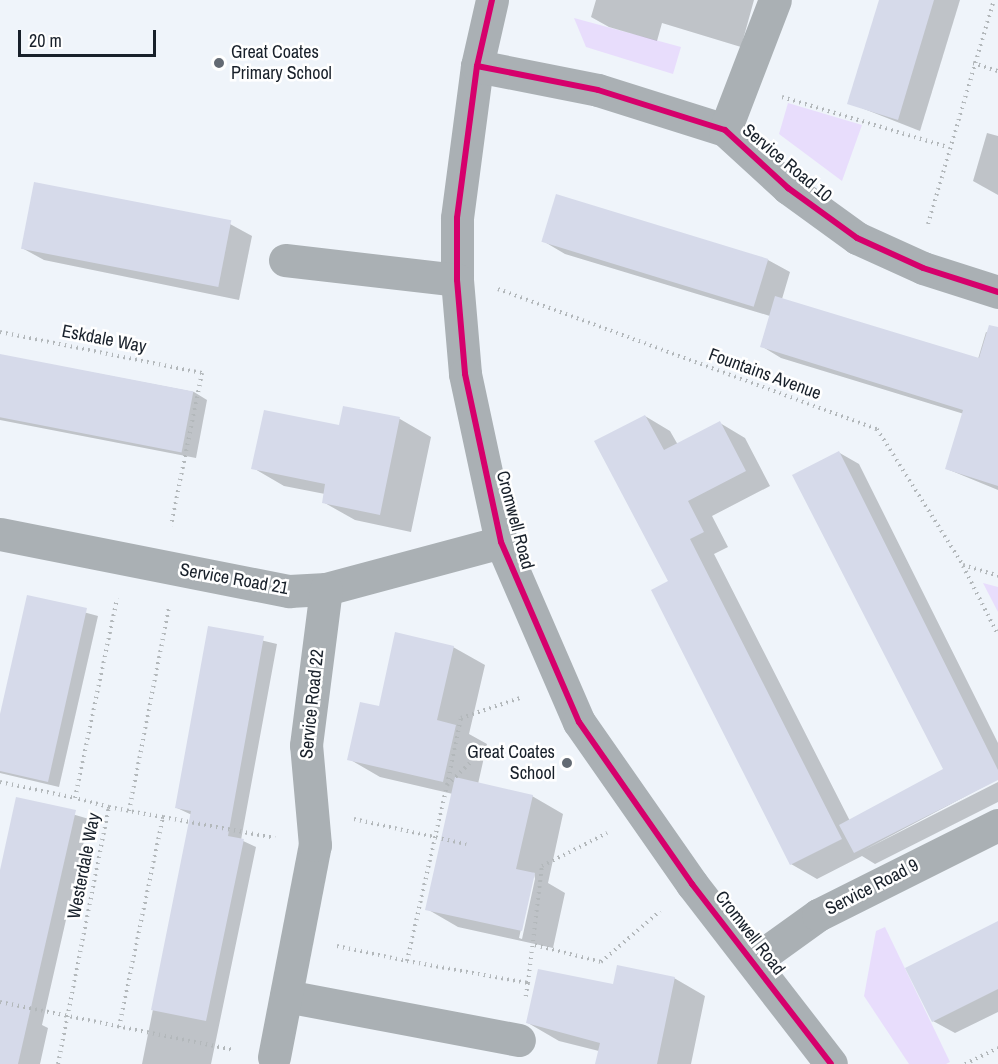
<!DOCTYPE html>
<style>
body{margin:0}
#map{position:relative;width:998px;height:1064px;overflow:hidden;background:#eff4fa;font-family:"Archivo Narrow",sans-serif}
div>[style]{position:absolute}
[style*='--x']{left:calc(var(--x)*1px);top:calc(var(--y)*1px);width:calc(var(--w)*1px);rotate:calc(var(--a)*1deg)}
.green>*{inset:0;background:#e8ddfc}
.shadow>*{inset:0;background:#0003}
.building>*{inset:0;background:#d6daea;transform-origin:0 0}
.path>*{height:4px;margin-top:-2px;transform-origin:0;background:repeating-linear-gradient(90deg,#b3b8bb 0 1.5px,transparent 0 6px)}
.minor>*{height:33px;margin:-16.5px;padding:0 16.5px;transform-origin:16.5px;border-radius:16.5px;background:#aab0b4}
.cycleway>*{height:6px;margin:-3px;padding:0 3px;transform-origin:3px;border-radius:3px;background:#d6006c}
.dots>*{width:16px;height:16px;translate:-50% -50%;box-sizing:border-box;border:3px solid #fff;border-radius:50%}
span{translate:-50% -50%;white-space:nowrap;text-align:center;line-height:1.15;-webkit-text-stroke:5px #fff;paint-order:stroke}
.poi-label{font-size:18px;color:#18202a}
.left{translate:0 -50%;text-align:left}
.right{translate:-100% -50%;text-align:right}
.street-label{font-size:18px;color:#18202a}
.scale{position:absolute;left:18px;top:30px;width:138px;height:27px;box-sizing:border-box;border:3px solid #18202a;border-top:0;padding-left:8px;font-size:18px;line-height:21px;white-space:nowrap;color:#18202a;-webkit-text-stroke:4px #fff;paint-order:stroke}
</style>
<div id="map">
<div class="green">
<div style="clip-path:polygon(574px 18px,681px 47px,673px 74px,586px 47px)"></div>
<div style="clip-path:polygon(788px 103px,862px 125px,842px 181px,779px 134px)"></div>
<div style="clip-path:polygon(983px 583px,998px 587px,998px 612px)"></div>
<div style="clip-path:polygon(885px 927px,950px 1062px,946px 1064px,909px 1064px,864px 996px,876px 931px)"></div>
</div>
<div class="shadow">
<div style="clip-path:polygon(596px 0,754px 0,741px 47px,662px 23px,657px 41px,609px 27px,591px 17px)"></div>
<div style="clip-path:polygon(880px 0,960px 0,920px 131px,849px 103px)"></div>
<div style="clip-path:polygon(987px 133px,998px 136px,998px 195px,973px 181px)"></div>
<div style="clip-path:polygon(230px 224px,252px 236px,239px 300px,44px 260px,22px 248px)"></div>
<div style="clip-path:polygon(543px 241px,768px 260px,790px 272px,782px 299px,978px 359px,986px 332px,998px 336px,998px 490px,947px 469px,964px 414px,781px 358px,761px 346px,770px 316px,565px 254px)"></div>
<div style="clip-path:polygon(0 355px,194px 392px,207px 400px,196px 458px,0 420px)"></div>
<div style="clip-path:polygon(344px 408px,400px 419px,431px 437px,411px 532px,355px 520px,323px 502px,325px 494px,284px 486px,253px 468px,340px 427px)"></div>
<div style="clip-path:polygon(645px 416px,670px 431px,678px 445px,720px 423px,745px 438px,770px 486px,712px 516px,728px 547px,714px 554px,850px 821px,945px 770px,838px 452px,859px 464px,998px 743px,998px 779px,864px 850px,998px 782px,998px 802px,875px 864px,862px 856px,817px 879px,791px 864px,670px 582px)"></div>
<div style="clip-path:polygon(28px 597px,98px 616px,59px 787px,0 773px,0 722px)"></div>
<div style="clip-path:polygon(209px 628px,277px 644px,241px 840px,256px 847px,211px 1064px,142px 1064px,192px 815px,177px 808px)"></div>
<div style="clip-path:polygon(evenodd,453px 647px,485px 665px,469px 734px,487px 744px,478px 784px,532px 796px,563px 814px,548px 883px,565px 893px,553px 948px,458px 927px,427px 909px,453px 794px,380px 777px,349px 759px,380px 708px,453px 647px,534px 872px,535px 879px,522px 939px,519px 938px,534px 872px)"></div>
<div style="clip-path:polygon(17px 798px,89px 819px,42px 1025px,48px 1028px,40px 1064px,0 1064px,0 882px)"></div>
<div style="clip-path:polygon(998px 923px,998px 1012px,955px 1033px,933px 1021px)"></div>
<div style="clip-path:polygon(674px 978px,705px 996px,691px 1064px,603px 1064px,599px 1051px,559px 1041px,528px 1023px)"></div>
</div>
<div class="building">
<div style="clip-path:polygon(879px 0,934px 0,898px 120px,847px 104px)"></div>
<div style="left:34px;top:182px;width:201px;height:68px;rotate:11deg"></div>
<div style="left:556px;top:194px;width:222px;height:50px;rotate:17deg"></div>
<div style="clip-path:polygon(775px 296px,979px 358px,989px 325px,998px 327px,998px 486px,945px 469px,963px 410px,760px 347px)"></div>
<div style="left:0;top:354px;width:197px;height:62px;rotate:11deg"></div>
<div style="clip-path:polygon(343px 406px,400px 417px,380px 515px,322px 503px,325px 484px,251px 469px,264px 410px,339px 425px)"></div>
<div style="clip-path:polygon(645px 415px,664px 450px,720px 421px,746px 471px,688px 501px,704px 532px,690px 539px,842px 839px,790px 865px,651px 590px,668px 581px,594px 441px)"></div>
<div style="clip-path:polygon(839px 451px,998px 770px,998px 780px,854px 853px,839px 825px,943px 769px,792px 475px)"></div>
<div style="clip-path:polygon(27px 595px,87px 608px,48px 782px,0 771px,0 714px)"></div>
<div style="clip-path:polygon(208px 626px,264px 636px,228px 836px,244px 839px,206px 1021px,151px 1010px,191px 811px,175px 808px)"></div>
<div style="clip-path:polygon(395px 632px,454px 646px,437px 720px,456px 725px,443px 782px,347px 760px,360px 702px,379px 706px)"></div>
<div style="clip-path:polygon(455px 777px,533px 795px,516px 869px,535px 873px,522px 931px,425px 910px)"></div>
<div style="clip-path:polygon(16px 797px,76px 810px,18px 1064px,0 1064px,0 870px)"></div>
<div style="clip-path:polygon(998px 921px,998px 989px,932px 1022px,905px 968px)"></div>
<div style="clip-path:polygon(617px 965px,675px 977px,657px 1064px,595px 1064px,600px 1043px,526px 1023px,538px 969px,613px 984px)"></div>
</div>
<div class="path">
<div style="--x:973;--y:63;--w:26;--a:18"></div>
<div style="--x:782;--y:97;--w:173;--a:16.8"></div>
<div style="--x:928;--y:224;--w:234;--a:-73.6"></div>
<div style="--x:498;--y:289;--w:404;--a:20.3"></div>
<div style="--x:877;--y:429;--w:161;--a:57.7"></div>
<div style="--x:963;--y:565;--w:37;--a:17"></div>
<div style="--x:0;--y:332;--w:206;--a:11.5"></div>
<div style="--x:202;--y:373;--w:156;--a:101.5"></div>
<div style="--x:963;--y:566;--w:77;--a:63.1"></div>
<div style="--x:0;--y:782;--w:77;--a:12"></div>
<div style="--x:447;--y:785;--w:68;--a:-78.2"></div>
<div style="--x:461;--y:718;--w:65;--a:-18.7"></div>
<div style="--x:109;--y:807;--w:20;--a:11"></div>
<div style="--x:163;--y:817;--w:114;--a:10.6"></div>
<div style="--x:354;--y:819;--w:115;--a:12.6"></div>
<div style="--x:535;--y:945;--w:68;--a:14.4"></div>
<div style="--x:601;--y:962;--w:78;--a:-40.8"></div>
<div style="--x:337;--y:946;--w:72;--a:12.1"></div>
<div style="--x:407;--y:961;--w:180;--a:-77.2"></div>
<div style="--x:447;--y:785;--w:32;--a:-44"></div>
<div style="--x:407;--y:961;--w:123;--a:10.3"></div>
<div style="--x:528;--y:983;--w:17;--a:100"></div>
<div style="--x:528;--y:983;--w:118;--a:-83.2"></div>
<div style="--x:542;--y:866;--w:73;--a:-26.9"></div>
<div style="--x:0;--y:1002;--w:239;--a:11.6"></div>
<div style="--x:119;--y:1027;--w:215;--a:-78.2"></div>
<div style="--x:163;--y:817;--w:35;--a:-170"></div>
<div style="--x:129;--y:811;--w:207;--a:-78.9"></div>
<div style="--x:58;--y:1064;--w:262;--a:-78.8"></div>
<div style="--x:109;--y:807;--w:35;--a:-165"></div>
<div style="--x:75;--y:798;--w:204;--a:-78.1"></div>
<div style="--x:965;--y:1064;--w:37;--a:-26"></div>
</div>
<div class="minor">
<div style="--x:492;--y:0;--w:68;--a:102.8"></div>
<div style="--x:477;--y:66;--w:153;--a:97.5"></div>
<div style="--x:457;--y:218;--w:62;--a:90"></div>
<div style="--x:457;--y:280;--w:94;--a:85.1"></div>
<div style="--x:465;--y:374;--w:172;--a:77.9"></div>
<div style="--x:501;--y:542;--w:196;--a:66.6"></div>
<div style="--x:579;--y:722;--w:198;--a:55.1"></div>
<div style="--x:692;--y:884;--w:227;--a:52.3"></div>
<div style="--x:477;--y:66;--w:123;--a:11.2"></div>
<div style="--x:598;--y:90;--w:133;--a:17.5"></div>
<div style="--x:725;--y:130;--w:86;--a:42.6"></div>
<div style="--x:788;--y:188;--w:85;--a:35.9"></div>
<div style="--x:857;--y:238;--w:72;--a:24.4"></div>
<div style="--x:923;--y:268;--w:79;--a:17.7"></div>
<div style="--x:725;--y:130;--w:139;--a:-69"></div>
<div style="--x:285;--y:260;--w:173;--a:6.6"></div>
<div style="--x:0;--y:534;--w:295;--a:11.2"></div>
<div style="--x:289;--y:591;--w:37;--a:-3"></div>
<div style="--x:326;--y:589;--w:181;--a:-15"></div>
<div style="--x:754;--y:961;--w:79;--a:-35.7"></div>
<div style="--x:818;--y:915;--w:201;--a:-26.6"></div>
<div style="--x:286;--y:996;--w:237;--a:10.7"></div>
<div style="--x:274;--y:1057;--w:216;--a:-79.1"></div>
<div style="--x:315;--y:845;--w:100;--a:-95.1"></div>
<div style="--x:306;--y:745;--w:157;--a:-82.7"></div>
</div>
<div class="cycleway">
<div style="--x:492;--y:0;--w:68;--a:102.8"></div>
<div style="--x:477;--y:66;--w:153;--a:97.5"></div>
<div style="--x:457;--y:218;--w:62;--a:90"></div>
<div style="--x:457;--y:280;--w:94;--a:85.1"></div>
<div style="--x:465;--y:374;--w:172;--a:77.9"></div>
<div style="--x:501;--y:542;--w:196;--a:66.6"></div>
<div style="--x:579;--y:722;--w:198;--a:55.1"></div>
<div style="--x:692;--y:884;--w:227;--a:52.3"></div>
<div style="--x:477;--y:66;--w:123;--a:11.2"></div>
<div style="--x:598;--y:90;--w:133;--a:17.5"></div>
<div style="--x:725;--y:130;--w:86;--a:42.6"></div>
<div style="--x:788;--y:188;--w:85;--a:35.9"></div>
<div style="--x:857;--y:238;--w:72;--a:24.4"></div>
<div style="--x:923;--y:268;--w:79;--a:17.7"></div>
</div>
<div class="dots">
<div style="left:219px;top:63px;background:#636a73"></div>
<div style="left:567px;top:763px;background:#636a73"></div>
</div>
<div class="poi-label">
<span class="left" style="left:231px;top:63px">Great Coates<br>Primary School</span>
<span class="right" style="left:555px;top:763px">Great Coates<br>School</span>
</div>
<div class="street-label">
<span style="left:787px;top:163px;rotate:40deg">Service Road 10</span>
<span style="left:104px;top:339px;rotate:11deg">Eskdale Way</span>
<span style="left:765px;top:374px;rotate:20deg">Fountains Avenue</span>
<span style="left:515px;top:520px;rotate:75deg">Cromwell Road</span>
<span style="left:234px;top:579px;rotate:10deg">Service Road 21</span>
<span style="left:312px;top:704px;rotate:-84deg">Service Road 22</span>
<span style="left:84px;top:866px;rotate:-79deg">Westerdale Way</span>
<span style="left:872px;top:887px;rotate:-27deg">Service Road 9</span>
<span style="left:750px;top:933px;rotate:52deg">Cromwell Road</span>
</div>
<div class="scale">20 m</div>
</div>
